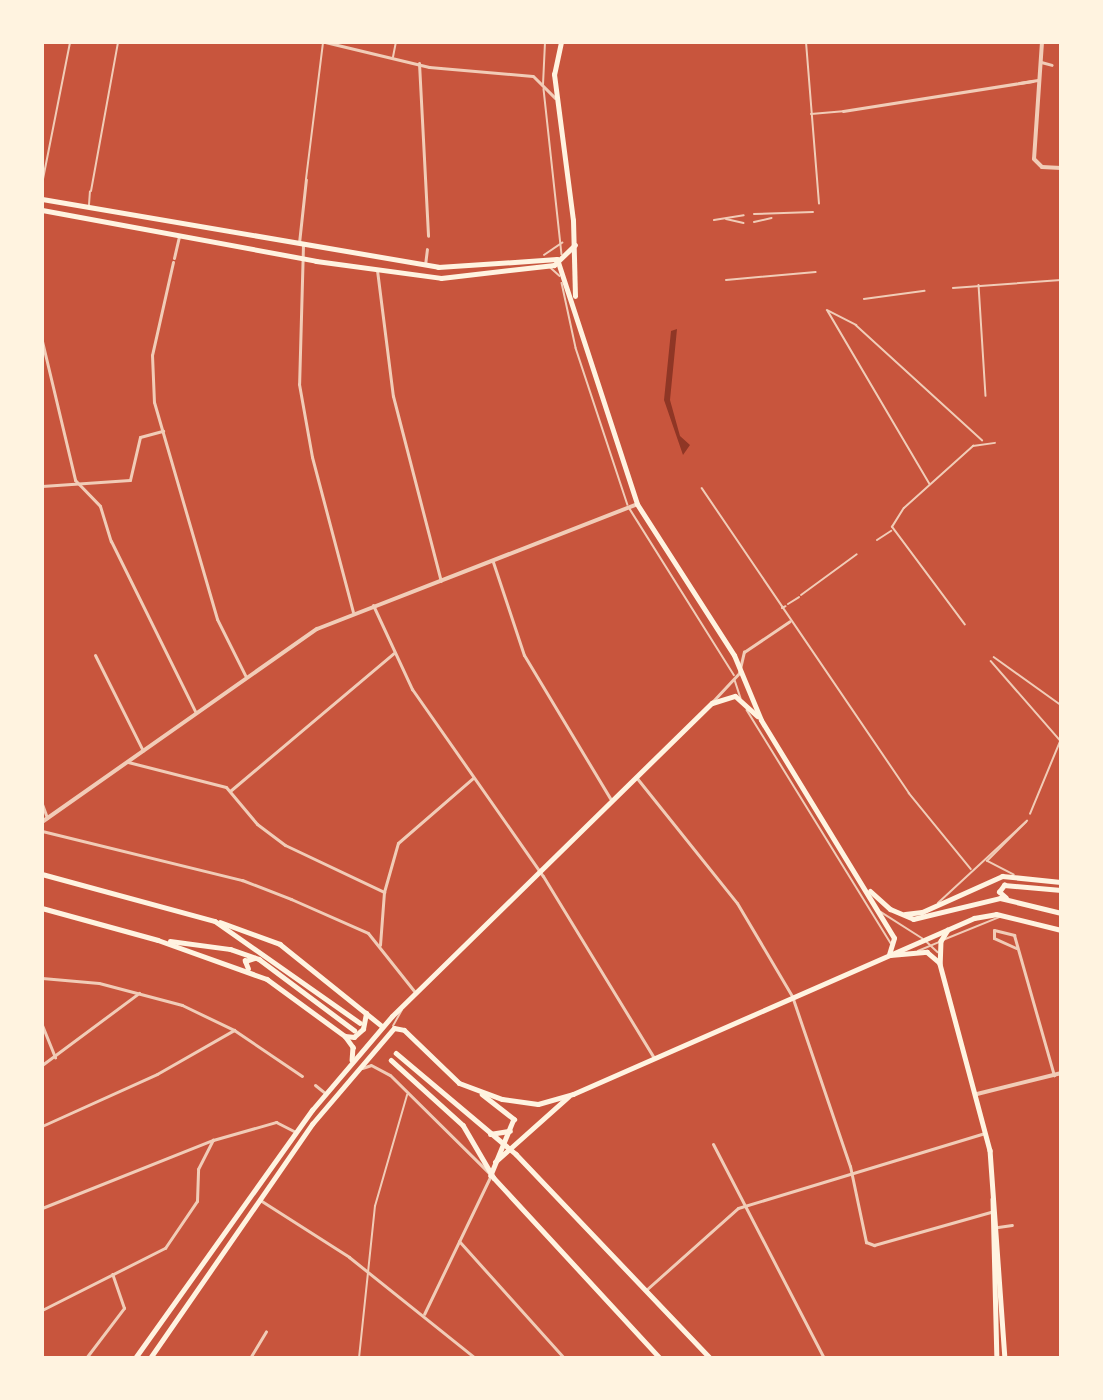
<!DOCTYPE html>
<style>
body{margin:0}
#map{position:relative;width:1103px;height:1400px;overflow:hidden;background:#c8553d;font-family:Helvetica,sans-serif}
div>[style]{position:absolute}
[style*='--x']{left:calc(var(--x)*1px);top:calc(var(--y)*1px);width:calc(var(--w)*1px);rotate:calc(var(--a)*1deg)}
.water>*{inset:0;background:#8f3625}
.service>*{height:1.5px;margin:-0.75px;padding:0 0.75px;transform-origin:0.75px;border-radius:0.75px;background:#f1ccb7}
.pedestrian>*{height:2px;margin:-1px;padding:0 1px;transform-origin:1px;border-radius:1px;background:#f1ccb7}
.minor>*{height:3px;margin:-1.5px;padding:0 1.5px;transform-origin:1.5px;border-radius:1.5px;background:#f1ccb7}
.tertiary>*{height:4px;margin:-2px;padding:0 2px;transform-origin:2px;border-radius:2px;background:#f1ccb7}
.secondary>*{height:4.5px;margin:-2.25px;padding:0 2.25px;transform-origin:2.25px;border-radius:2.25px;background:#fff3e0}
.primary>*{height:5px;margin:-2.5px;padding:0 2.5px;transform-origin:2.5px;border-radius:2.5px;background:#fff3e0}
span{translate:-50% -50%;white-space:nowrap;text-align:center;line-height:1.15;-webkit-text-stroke:4.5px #fff3e0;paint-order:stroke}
.frame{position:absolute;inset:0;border:44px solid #fff3e0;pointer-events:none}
</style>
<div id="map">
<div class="water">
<div style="clip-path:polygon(677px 329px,670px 400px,680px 436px,690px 445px,683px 455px,664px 400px,671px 331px)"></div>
</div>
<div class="service">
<div style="--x:543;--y:85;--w:43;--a:-87.3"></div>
<div style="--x:544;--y:89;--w:166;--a:83.8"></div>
<div style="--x:89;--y:205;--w:13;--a:-86"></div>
<div style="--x:544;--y:255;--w:22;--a:-34"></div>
<div style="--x:550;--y:267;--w:13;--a:42"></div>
<div style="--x:562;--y:283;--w:66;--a:77.8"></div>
<div style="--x:576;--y:348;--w:165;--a:71.7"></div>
<div style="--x:979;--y:285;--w:111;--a:86.4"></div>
<div style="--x:953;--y:288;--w:108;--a:-4.2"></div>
<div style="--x:864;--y:299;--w:61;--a:-7.6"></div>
<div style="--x:827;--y:310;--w:33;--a:27"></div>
<div style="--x:856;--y:325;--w:171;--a:42.4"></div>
<div style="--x:828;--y:311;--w:201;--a:59.5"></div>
<div style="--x:702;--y:488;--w:369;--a:55.8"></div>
<div style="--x:909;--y:793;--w:98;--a:50.8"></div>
<div style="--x:630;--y:509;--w:196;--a:57.9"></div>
<div style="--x:965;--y:625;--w:122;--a:-126.7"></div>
<div style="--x:892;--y:527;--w:22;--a:-58"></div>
<div style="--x:904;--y:508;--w:93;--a:-41.9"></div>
<div style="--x:973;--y:446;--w:22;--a:-8"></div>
<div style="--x:994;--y:657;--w:82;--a:35.6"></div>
<div style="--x:991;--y:661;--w:105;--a:48.9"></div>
<div style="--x:735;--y:680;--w:19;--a:72"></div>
<div style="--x:747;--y:710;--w:274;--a:58.3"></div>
<div style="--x:1030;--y:814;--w:81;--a:-67.5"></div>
<div style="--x:1014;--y:875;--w:30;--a:-153"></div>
<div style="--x:987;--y:861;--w:55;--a:-45"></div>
<div style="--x:938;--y:903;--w:121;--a:-42.7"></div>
<div style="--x:881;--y:912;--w:49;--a:32.4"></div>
<div style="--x:943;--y:940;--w:61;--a:-22"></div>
<div style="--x:926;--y:941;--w:16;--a:43"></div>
<div style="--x:918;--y:951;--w:23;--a:-23"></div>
<div style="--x:393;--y:1026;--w:18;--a:-61"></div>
</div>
<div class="pedestrian">
<div style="--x:806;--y:42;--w:162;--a:85.4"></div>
<div style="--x:393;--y:57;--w:15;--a:-79"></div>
<div style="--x:811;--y:114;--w:32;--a:-5"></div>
<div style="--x:306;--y:179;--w:138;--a:-82.9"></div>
<div style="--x:42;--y:184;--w:145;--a:-78.8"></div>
<div style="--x:91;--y:191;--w:151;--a:-79.7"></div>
<div style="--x:754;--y:214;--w:59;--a:-1.9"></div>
<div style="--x:726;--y:219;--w:18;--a:13"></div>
<div style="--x:714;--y:220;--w:30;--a:-9"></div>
<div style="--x:754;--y:222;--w:18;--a:-13"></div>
<div style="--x:726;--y:280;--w:90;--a:-5.1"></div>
<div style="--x:877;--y:540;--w:17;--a:-33"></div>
<div style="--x:801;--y:595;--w:69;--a:-36.2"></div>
<div style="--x:788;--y:604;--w:13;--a:-32"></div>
<div style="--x:782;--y:608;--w:4;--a:-27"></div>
<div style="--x:359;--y:1358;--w:153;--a:-84"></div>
<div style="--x:375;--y:1206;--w:116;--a:-73.9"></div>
</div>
<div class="minor">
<div style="--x:325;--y:42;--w:107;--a:13.5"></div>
<div style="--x:429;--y:67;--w:104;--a:4.9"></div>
<div style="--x:533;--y:76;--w:31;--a:45"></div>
<div style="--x:1041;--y:62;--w:11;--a:15"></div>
<div style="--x:419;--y:63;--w:173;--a:87"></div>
<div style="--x:1019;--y:83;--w:19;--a:-9"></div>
<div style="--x:843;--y:111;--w:192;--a:-9"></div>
<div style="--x:299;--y:243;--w:64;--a:-83.8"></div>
<div style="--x:303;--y:245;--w:139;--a:91.6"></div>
<div style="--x:299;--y:384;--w:74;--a:79.9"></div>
<div style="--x:312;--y:457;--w:160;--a:75.2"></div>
<div style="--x:174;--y:258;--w:23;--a:-77"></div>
<div style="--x:173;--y:262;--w:95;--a:102.7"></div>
<div style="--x:152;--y:355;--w:47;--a:87.6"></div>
<div style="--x:154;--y:402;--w:226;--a:73.8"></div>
<div style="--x:217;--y:619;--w:63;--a:63.4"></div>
<div style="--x:425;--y:265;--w:16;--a:-83"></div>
<div style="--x:377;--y:270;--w:127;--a:82.8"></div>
<div style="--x:393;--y:396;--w:191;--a:75.5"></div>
<div style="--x:42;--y:341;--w:143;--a:76.6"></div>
<div style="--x:75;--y:480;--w:36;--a:46"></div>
<div style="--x:100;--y:506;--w:37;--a:73"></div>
<div style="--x:111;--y:541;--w:190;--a:63.7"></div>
<div style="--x:42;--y:486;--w:88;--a:-3.9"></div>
<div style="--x:130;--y:480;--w:44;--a:-76.9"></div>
<div style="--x:140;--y:437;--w:24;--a:-15"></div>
<div style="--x:493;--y:562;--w:98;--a:71.6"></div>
<div style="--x:524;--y:655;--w:167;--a:59"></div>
<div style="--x:373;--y:605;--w:93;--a:65.1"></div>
<div style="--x:412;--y:689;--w:228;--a:55"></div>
<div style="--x:543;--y:876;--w:211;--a:58.6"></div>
<div style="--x:95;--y:655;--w:107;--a:63.4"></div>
<div style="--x:713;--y:701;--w:38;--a:-47"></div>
<div style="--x:739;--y:673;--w:22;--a:-77"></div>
<div style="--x:744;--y:652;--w:55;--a:-34"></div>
<div style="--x:128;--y:762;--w:101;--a:14.3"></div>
<div style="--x:226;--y:787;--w:48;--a:50"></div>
<div style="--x:257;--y:824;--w:35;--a:37"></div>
<div style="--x:285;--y:845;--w:110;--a:25.4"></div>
<div style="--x:636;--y:777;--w:161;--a:51.3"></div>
<div style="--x:737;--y:903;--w:108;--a:59.4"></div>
<div style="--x:792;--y:996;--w:180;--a:71.2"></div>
<div style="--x:850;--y:1166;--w:78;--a:78.1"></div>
<div style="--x:866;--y:1242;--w:9;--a:21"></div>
<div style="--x:874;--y:1245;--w:122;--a:-15.8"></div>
<div style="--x:230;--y:791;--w:214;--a:-40.1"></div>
<div style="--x:42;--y:804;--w:15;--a:70"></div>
<div style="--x:42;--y:831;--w:206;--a:13.8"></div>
<div style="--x:242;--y:880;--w:53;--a:21.2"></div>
<div style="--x:291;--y:899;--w:84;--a:23.8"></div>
<div style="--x:368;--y:933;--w:75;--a:51.5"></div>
<div style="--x:380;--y:945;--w:53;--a:-85.7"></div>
<div style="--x:384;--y:892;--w:51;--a:-74.1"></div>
<div style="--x:398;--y:843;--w:99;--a:-40.9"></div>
<div style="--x:1016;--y:948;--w:24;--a:-156"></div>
<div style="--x:994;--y:938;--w:8;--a:-90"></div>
<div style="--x:994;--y:930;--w:21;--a:14"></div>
<div style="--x:1014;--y:935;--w:146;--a:74.1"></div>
<div style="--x:42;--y:978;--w:57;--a:5"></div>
<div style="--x:99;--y:983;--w:86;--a:14.8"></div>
<div style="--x:182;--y:1005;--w:58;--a:25.7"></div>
<div style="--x:234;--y:1030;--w:82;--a:34.1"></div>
<div style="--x:42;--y:1025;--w:35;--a:68"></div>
<div style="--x:42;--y:1065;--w:121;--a:-36.6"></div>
<div style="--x:362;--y:1068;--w:9;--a:-18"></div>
<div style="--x:371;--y:1065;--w:21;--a:28"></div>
<div style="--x:390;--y:1075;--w:142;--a:44.7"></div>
<div style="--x:491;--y:1175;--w:154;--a:115.7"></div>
<div style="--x:315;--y:1085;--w:13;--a:39"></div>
<div style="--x:42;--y:1126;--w:126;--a:-24.3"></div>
<div style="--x:157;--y:1074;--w:89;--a:-29.7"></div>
<div style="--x:713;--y:1144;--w:241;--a:62.6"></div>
<div style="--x:260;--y:1200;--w:106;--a:32.6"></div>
<div style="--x:349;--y:1257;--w:161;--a:38.7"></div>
<div style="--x:42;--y:1208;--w:184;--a:-21.7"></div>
<div style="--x:213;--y:1140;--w:66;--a:-15.9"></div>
<div style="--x:276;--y:1122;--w:22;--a:27"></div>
<div style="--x:998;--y:1227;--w:14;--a:-8"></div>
<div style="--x:459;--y:1241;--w:157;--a:48.1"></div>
<div style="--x:646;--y:1290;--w:123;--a:-41.7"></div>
<div style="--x:738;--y:1208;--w:258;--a:-16.9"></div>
<div style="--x:42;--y:1310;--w:138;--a:-26.8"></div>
<div style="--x:165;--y:1248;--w:57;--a:-55.8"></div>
<div style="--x:197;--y:1201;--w:32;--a:-88"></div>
<div style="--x:198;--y:1169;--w:33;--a:-63"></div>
<div style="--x:64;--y:1358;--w:3;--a:0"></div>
<div style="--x:86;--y:1358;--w:63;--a:-52.8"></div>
<div style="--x:124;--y:1308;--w:36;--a:-109"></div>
<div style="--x:250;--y:1358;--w:31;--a:-59"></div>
</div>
<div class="tertiary">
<div style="--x:1042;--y:42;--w:117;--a:93.9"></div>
<div style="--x:1034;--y:159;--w:11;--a:45"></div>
<div style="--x:1042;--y:167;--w:19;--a:3"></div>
<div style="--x:42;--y:822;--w:336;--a:-35.1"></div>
<div style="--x:317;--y:629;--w:344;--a:-21.3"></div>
<div style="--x:977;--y:1094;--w:87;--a:-14"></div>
</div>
<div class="secondary">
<div style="--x:42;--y:874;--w:179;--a:15.2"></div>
<div style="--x:215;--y:921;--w:177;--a:35.1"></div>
<div style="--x:1006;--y:898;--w:9;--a:-139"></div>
<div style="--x:999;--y:892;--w:9;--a:-54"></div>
<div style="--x:1004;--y:885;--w:57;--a:5"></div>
<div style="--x:42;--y:908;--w:120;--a:15.4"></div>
<div style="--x:158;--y:940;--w:116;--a:19.7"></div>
<div style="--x:267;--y:979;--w:97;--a:36.2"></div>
<div style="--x:345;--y:1036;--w:14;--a:54"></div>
<div style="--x:353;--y:1047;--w:13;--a:94"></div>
<div style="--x:220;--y:922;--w:64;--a:20.1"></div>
<div style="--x:280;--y:944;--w:131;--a:38.8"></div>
<div style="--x:948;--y:930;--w:13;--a:122"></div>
<div style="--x:941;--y:941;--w:23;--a:92"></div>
<div style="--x:940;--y:964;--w:193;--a:75"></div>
<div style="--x:990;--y:1150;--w:209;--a:85.9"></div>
<div style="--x:170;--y:941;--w:61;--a:7.6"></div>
<div style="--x:230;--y:949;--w:31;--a:19"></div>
<div style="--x:259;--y:959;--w:119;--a:36.8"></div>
<div style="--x:890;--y:955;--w:37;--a:-5"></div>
<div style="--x:927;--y:952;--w:16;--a:40"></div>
<div style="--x:248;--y:969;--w:9;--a:-111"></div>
<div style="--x:245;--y:961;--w:10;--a:-17"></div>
<div style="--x:345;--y:1036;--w:9;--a:6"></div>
<div style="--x:354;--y:1037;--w:12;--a:-42"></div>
<div style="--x:363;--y:1029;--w:16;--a:-79"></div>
<div style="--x:396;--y:1053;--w:157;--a:40.1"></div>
<div style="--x:516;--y:1154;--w:282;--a:46.4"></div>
<div style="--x:391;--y:1060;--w:97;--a:42.1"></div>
<div style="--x:463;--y:1125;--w:61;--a:59.7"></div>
<div style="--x:494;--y:1178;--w:245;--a:47.3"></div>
<div style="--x:482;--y:1094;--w:41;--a:38"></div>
<div style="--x:514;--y:1119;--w:61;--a:112.3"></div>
<div style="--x:490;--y:1134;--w:20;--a:-9"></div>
<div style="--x:495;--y:1162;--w:98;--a:-41.7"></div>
<div style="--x:993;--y:1199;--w:159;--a:88.6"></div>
</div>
<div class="primary">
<div style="--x:561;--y:42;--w:33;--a:102"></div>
<div style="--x:554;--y:74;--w:147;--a:82.6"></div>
<div style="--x:573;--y:220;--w:76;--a:88.5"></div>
<div style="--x:42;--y:199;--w:402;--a:9.7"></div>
<div style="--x:438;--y:267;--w:119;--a:-3.8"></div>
<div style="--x:557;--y:259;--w:258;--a:71.9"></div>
<div style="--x:637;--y:504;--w:179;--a:57.3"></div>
<div style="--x:734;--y:655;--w:70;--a:67.4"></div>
<div style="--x:761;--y:720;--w:255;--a:58.6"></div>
<div style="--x:894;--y:938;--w:17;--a:107"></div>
<div style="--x:42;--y:210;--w:279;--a:10.5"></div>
<div style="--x:316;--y:261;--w:126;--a:7.7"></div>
<div style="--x:441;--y:278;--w:114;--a:-6.6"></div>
<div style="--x:554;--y:265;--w:29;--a:-44"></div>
<div style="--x:870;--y:891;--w:27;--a:42"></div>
<div style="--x:890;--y:909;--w:25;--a:23"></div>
<div style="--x:913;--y:919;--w:89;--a:-13.6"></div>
<div style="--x:1000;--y:898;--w:63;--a:13.8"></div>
<div style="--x:905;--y:914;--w:17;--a:-7"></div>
<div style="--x:922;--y:912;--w:88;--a:-24.2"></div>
<div style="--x:1002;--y:876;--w:59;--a:5.8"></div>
<div style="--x:135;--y:1358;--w:305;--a:-54.5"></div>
<div style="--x:312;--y:1110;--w:123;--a:-49.6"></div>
<div style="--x:392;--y:1016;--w:448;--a:-44.4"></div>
<div style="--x:712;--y:703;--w:24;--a:-17"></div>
<div style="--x:735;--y:696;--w:30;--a:42"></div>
<div style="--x:150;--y:1358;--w:285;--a:-55.3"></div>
<div style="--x:312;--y:1124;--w:126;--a:-49.5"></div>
<div style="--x:394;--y:1028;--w:10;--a:11"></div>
<div style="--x:404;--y:1030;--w:76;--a:43.9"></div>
<div style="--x:459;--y:1083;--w:46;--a:20.4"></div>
<div style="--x:502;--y:1099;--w:36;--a:8"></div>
<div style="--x:538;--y:1104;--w:36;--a:-16"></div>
<div style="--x:573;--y:1094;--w:438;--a:-23.7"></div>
<div style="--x:974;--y:918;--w:22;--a:-10"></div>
<div style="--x:996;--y:914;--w:67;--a:13.8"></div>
</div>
<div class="frame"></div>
</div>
